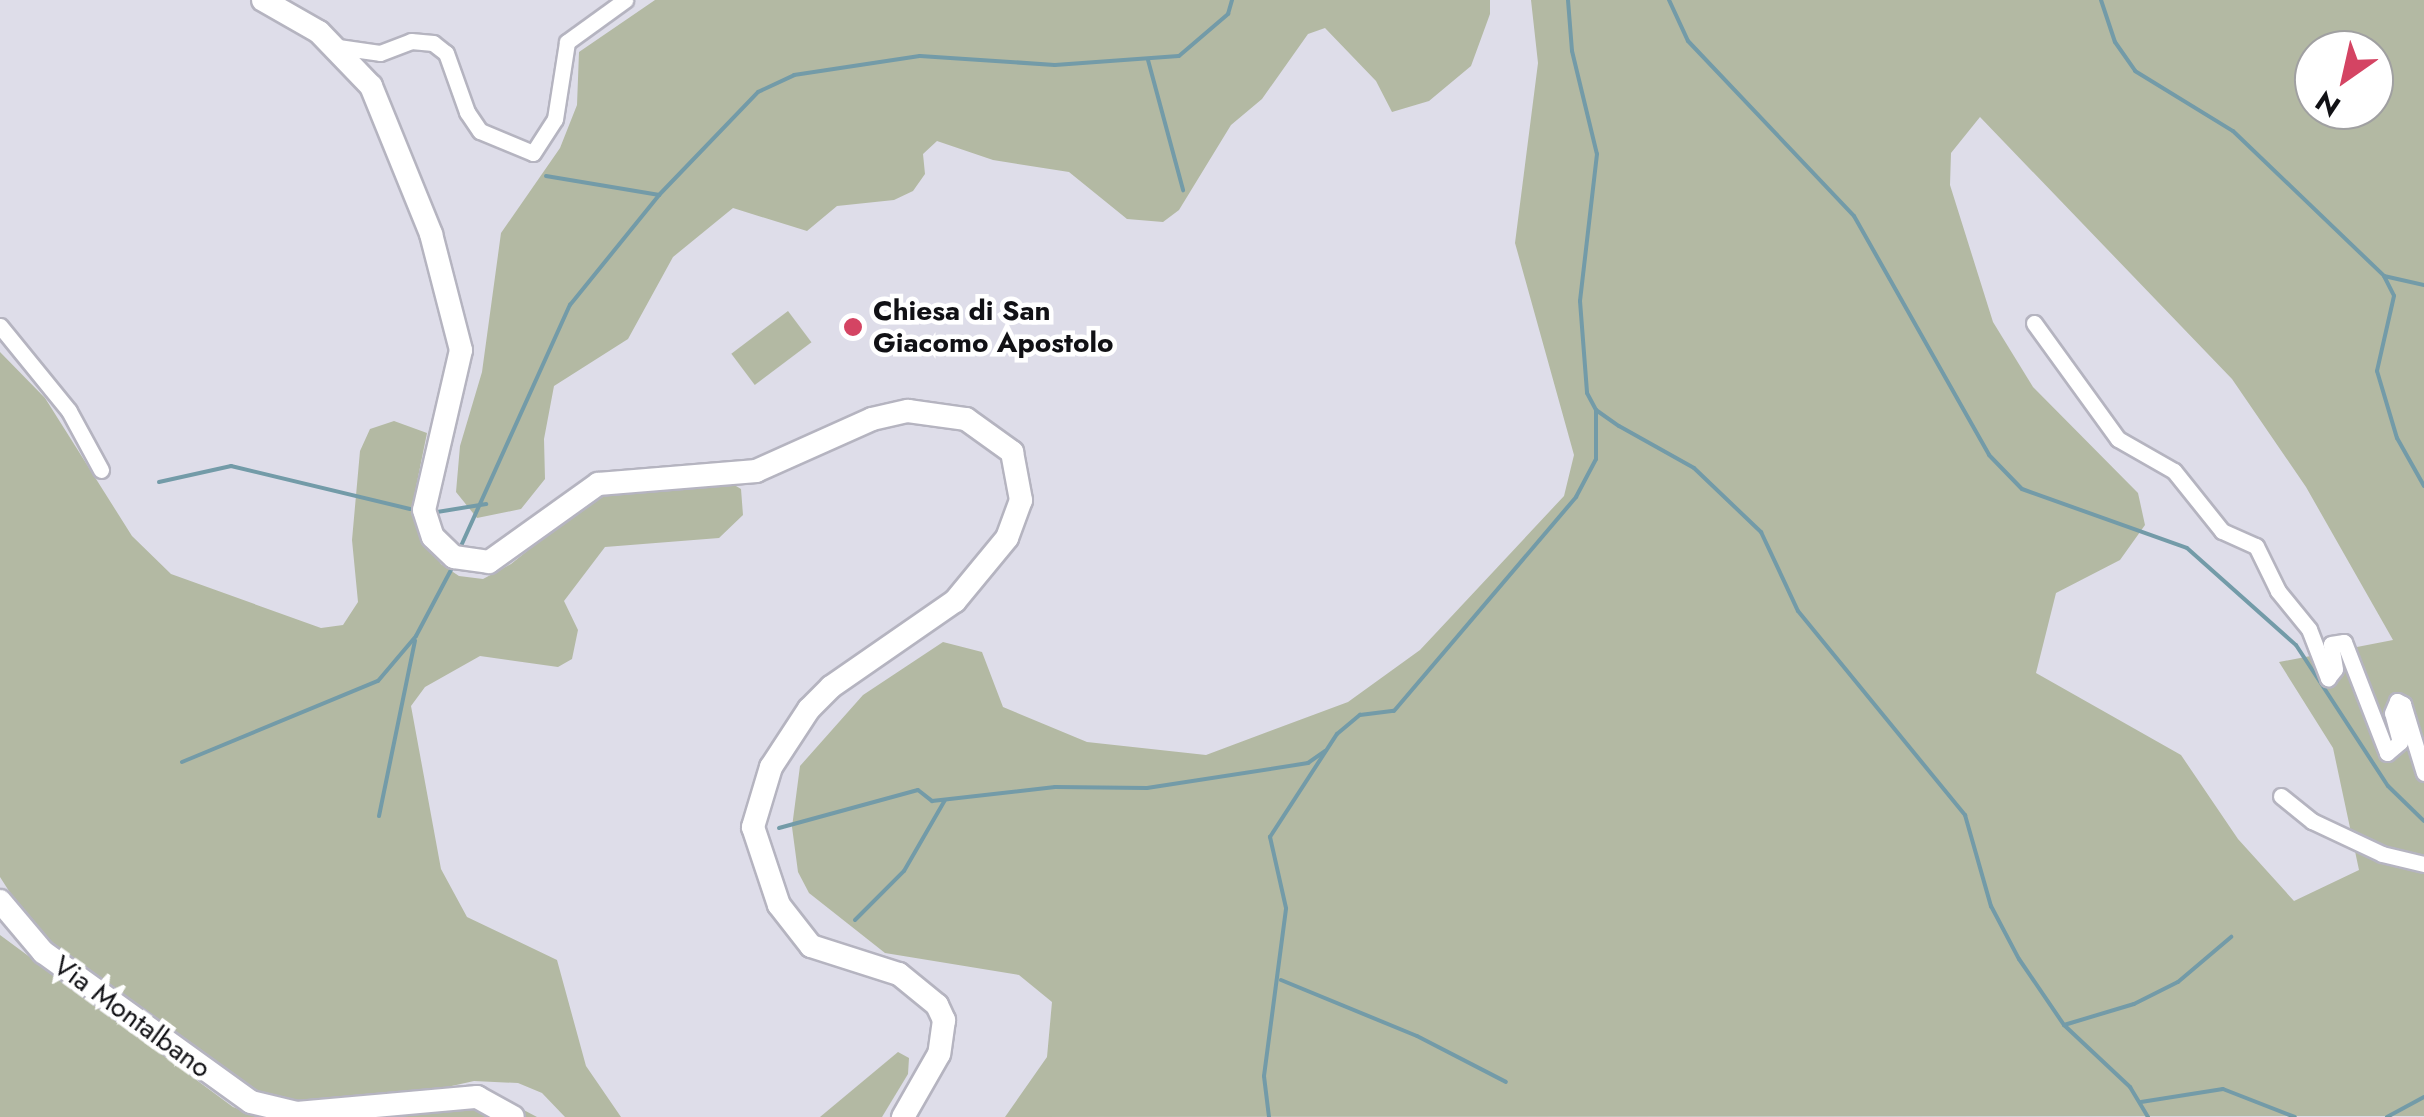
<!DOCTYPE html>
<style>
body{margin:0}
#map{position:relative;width:2424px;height:1117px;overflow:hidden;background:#dedde9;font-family:Jost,sans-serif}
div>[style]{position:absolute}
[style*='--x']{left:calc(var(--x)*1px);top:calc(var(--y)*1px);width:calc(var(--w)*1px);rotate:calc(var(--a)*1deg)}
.green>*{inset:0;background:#b3b9a3;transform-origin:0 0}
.stream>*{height:4px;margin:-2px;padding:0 2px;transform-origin:2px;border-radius:2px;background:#739ba8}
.roads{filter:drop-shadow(2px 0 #b5b4c0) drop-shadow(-2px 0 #b5b4c0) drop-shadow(0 2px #b5b4c0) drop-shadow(0 -2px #b5b4c0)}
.street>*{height:15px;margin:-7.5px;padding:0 7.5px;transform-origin:7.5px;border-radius:7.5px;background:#fff}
.secondary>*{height:22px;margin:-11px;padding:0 11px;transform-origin:11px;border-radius:11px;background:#fff}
.dots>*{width:28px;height:28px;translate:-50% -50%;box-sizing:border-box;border:5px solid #fff;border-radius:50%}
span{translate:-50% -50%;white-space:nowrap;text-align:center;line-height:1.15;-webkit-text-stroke:9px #fff;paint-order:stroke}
.poi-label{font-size:28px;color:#111115;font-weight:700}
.left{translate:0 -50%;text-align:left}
.street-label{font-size:28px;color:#111115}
.north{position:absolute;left:2294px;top:30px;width:100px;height:100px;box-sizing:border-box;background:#fff;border:2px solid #a0a0a1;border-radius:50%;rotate:214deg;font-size:28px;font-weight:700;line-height:40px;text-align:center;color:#111115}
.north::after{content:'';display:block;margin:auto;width:35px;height:45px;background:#d44463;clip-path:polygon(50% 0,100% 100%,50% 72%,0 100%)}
</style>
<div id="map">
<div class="green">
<div style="clip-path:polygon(655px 0,1490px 0,1490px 14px,1471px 66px,1429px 101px,1392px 112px,1376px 81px,1325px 28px,1308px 34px,1262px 99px,1231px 125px,1179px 210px,1163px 222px,1127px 219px,1069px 172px,993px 160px,937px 141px,923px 154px,925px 174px,913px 191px,894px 200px,837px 206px,807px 231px,733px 208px,673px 257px,628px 339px,554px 386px,544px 439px,545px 479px,521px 509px,477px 518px,456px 492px,460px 446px,482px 372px,501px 233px,560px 148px,577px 105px,579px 52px)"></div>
<div style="clip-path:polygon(evenodd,1531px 0,2424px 0,2424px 1116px,1005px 1117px,1047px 1057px,1052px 1002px,1019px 975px,885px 953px,809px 893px,798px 872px,792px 827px,800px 766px,863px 695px,943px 642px,982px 652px,1003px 707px,1087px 742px,1206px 755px,1348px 702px,1420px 650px,1564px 496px,1574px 455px,1515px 243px,1538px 63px,1531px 0,2314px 50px,2374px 50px,2374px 110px,2314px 110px,2314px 50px,1531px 0,1980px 117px,2232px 379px,2306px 487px,2393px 640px,2279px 662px,2333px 748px,2359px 870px,2294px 901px,2238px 839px,2181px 755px,2036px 673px,2056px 593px,2120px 560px,2145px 525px,2138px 493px,2033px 387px,1993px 322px,1950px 185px,1951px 153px,1980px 117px)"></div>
<div style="left:788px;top:311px;width:39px;height:71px;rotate:53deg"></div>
<div style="clip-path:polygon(0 352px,45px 398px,132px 536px,171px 574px,321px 628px,343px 625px,358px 602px,352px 540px,360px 451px,370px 429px,394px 421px,427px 433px,414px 497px,418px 528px,441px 564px,459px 576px,483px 579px,511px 564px,600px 492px,731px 483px,741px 489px,743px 515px,719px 538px,605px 547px,564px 601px,578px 630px,572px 659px,558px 667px,480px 656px,425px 687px,411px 706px,441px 869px,467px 917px,557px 960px,586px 1066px,621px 1117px,565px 1117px,542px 1093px,518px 1083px,474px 1081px,407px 1096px,298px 1101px,257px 1091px,52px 945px,23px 913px,0 877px)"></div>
<div style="clip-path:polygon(0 935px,233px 1107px,260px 1117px,0 1117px)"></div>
<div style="clip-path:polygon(898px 1052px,909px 1058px,908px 1074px,882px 1117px,820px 1117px)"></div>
<div style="clip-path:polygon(463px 1105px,518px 1107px,537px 1117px,399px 1117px)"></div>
</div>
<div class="stream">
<div style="--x:1568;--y:0;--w:51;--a:85.5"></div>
<div style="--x:1572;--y:51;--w:106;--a:76.4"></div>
<div style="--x:1597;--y:154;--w:148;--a:96.6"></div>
<div style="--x:1580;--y:301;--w:92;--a:85.6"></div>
<div style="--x:1587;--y:393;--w:19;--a:62"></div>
<div style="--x:1596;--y:410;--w:28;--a:35"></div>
<div style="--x:1619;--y:426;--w:86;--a:29.2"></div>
<div style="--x:1694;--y:468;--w:93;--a:43.7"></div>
<div style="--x:1761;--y:532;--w:87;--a:64.9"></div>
<div style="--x:1798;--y:611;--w:264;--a:50.7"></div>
<div style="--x:1965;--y:815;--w:95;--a:74.1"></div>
<div style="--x:1991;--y:906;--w:60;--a:62.2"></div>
<div style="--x:2019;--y:959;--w:80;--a:55.7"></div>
<div style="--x:2064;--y:1025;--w:91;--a:43.2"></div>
<div style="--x:2130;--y:1087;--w:35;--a:59"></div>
<div style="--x:1669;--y:0;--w:45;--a:65.1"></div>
<div style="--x:1688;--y:41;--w:241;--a:46.5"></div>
<div style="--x:1854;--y:216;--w:274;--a:60.5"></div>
<div style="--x:1989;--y:455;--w:47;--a:45.9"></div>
<div style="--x:2022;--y:489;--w:175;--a:19.7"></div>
<div style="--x:2187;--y:548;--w:146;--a:41.7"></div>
<div style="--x:2296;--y:645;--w:168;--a:56.9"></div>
<div style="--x:2388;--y:786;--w:50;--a:44.2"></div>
<div style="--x:2101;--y:0;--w:44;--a:71.6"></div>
<div style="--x:2115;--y:42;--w:35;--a:55"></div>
<div style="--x:2135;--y:71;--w:115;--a:31.5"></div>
<div style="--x:2233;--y:131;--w:209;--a:43.8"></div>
<div style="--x:2384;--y:276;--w:22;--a:63"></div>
<div style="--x:2394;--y:296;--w:77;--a:102.8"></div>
<div style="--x:2377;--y:371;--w:70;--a:73.4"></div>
<div style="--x:2397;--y:438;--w:55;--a:60.6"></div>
<div style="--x:1148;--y:60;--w:135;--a:74.9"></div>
<div style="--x:546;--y:176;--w:115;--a:9.5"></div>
<div style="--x:2384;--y:276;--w:41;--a:12.7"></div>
<div style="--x:159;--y:482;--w:74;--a:-12.5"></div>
<div style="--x:231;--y:466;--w:184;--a:13.5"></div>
<div style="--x:431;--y:513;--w:56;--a:-9.3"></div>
<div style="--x:461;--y:546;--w:265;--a:-65.7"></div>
<div style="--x:570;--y:305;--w:141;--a:-51"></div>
<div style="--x:659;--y:195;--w:143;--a:-46.1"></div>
<div style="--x:758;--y:92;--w:40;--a:-25"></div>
<div style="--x:794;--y:75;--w:127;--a:-8.6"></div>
<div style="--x:920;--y:56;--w:135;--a:3.8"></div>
<div style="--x:1055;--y:65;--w:124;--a:-4.2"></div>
<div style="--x:1179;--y:56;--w:65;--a:-40.6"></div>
<div style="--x:1228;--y:14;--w:15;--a:-74"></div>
<div style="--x:182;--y:762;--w:212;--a:-22.5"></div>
<div style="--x:378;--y:681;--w:59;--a:-49.8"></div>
<div style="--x:416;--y:636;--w:75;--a:-62.1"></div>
<div style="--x:379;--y:816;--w:179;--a:-78.4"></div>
<div style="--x:779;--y:828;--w:144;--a:-15.3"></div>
<div style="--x:918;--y:790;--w:18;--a:38"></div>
<div style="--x:932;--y:801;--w:124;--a:-6.5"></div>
<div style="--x:1055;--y:787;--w:92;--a:0.6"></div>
<div style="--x:1147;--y:788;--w:163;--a:-8.8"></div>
<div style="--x:1308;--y:763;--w:21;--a:-35"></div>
<div style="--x:855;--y:920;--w:69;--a:-45"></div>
<div style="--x:904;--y:871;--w:82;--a:-60"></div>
<div style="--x:1281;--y:980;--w:147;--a:22.4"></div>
<div style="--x:1417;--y:1036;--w:100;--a:27.3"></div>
<div style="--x:2064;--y:1025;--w:73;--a:-16.7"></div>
<div style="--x:2134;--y:1004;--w:49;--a:-26.6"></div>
<div style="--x:2178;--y:982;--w:70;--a:-40.3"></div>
<div style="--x:2141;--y:1102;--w:83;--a:-9"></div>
<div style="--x:2223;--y:1089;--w:77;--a:21.3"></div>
<div style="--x:1269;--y:1117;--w:41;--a:-97"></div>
<div style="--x:1264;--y:1076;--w:169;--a:-82.5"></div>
<div style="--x:1286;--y:908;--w:73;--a:-102.7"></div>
<div style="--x:1270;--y:837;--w:123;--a:-57"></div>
<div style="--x:1337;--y:734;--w:30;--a:-40"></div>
<div style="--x:1360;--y:715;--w:34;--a:-7"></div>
<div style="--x:1394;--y:711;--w:281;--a:-49.6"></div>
<div style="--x:1576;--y:497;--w:43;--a:-62.2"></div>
<div style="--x:1596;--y:459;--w:49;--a:-90"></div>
<div style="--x:2387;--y:1117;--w:42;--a:-28.4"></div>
</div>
<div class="roads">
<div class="street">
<div style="--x:338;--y:47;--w:42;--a:8.1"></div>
<div style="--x:380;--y:53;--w:33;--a:-21"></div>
<div style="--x:411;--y:41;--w:22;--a:5"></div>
<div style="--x:433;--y:43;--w:16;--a:38"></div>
<div style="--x:446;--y:53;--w:63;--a:70.4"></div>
<div style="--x:467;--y:112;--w:23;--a:56"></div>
<div style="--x:480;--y:131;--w:57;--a:22.5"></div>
<div style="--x:533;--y:153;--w:40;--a:-57.1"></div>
<div style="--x:555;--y:119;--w:78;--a:-81.1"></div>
<div style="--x:567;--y:42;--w:72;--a:-35.9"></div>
<div style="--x:2034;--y:323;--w:143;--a:54.1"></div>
<div style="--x:2118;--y:439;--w:64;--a:29.7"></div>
<div style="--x:2174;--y:471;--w:77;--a:51.3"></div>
<div style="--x:2222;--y:531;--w:37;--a:24"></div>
<div style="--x:2256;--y:546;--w:50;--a:63.9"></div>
<div style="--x:2278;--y:591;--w:49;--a:50.8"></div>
<div style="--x:2309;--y:629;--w:53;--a:68.8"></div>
<div style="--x:2328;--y:678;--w:11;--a:-52"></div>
<div style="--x:2335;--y:669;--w:25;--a:-99"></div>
<div style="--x:2331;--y:644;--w:13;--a:-9"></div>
<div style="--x:2344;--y:642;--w:119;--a:68.8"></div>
<div style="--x:2387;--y:753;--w:17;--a:-40"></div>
<div style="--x:2400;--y:742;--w:30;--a:-105"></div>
<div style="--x:2392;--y:713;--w:13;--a:-67"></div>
<div style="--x:2397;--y:701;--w:7;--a:27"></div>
<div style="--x:2403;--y:704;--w:72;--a:73.1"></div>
<div style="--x:0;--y:326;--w:109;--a:50.9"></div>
<div style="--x:69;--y:411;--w:67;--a:61.5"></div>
<div style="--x:2281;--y:796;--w:40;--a:39"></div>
<div style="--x:2312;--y:821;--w:77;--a:25.2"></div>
<div style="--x:2382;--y:854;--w:43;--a:13.4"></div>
</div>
<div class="secondary">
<div style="--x:263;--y:0;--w:64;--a:29.7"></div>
<div style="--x:319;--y:32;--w:75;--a:46.1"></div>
<div style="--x:371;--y:86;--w:160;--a:67.9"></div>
<div style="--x:431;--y:234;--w:120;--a:75.5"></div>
<div style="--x:461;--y:350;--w:164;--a:103"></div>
<div style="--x:424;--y:510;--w:28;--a:72"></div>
<div style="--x:433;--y:537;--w:29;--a:44"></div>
<div style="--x:454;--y:557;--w:35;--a:8"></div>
<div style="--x:489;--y:562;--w:134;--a:-35.6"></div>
<div style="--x:598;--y:484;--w:159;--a:-4.7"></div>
<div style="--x:756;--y:471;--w:127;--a:-24.1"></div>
<div style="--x:872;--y:419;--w:37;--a:-13"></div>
<div style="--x:908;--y:411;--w:59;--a:7.9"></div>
<div style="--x:966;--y:419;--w:57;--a:35.7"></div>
<div style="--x:1012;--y:452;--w:49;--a:79.4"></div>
<div style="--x:1021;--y:500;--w:40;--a:110.2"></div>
<div style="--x:1007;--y:538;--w:82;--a:129.5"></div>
<div style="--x:955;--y:601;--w:151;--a:145.3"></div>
<div style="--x:831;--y:687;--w:31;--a:135"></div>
<div style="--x:809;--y:709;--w:69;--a:123.2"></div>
<div style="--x:771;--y:767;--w:63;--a:106.7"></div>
<div style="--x:753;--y:827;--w:82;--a:71.6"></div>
<div style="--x:779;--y:905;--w:52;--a:52"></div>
<div style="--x:811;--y:946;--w:92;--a:17.7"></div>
<div style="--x:899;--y:974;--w:49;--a:39.2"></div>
<div style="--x:937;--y:1005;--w:17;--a:65"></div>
<div style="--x:944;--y:1020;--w:34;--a:98"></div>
<div style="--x:939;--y:1054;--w:73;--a:119.7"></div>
<div style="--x:0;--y:901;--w:67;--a:49.9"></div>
<div style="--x:43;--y:952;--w:256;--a:35.8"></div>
<div style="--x:251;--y:1102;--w:47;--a:13.4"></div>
<div style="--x:297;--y:1113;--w:181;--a:-5.1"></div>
<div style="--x:477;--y:1097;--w:41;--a:29.1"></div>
</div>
</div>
<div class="dots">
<div style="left:853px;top:327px;background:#d44463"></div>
</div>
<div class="poi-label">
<span class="left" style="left:873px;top:327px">Chiesa di San<br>Giacomo Apostolo</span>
</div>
<div class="street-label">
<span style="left:132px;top:1017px;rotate:36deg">Via Montalbano</span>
</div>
<div class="north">N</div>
</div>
